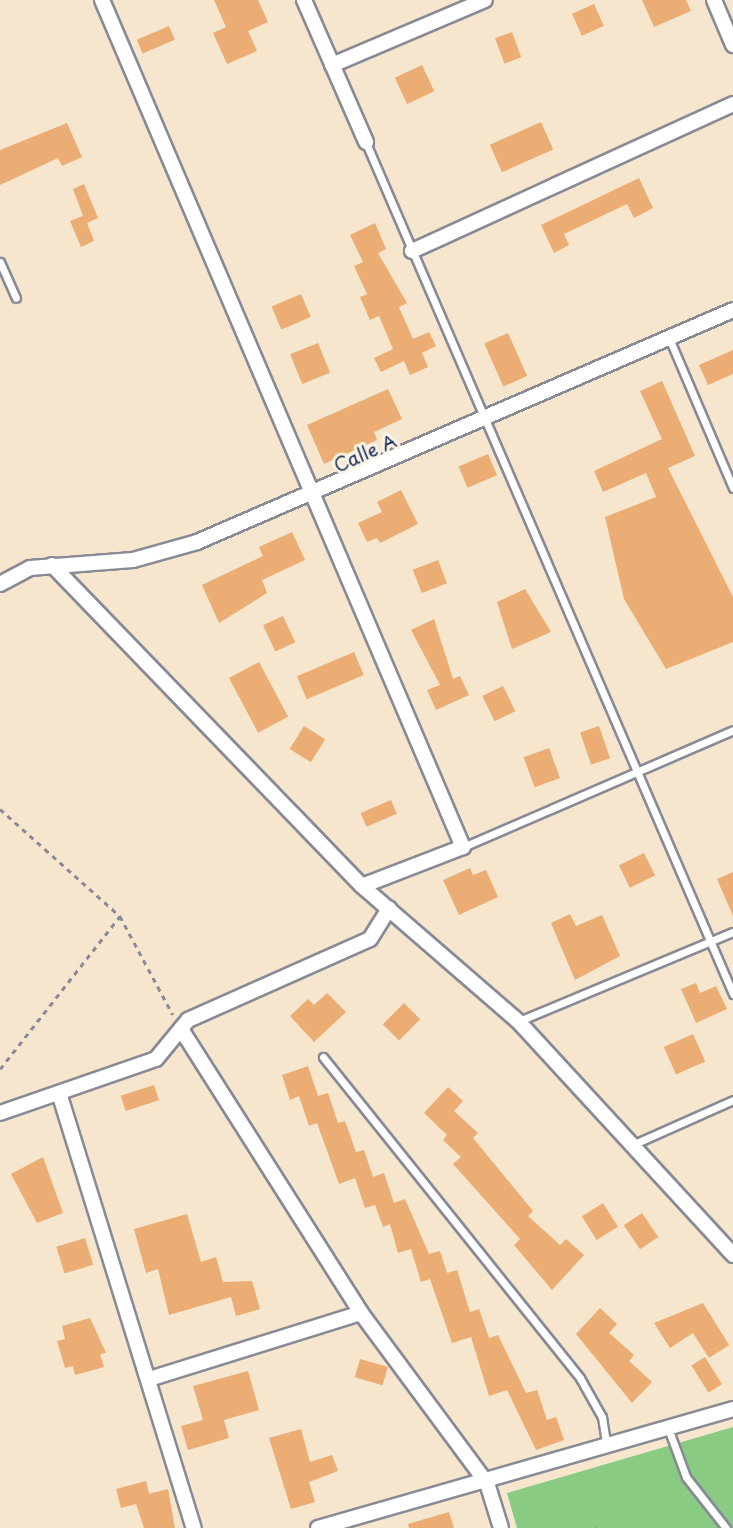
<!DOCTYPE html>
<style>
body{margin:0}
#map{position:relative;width:733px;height:1528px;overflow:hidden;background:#f6e6cd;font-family:"Playpen Sans",sans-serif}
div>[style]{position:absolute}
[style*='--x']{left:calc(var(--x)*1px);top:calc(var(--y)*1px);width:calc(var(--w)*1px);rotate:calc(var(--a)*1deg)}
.green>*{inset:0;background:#8acb83}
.building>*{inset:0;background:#ebad73;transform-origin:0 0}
.path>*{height:2.5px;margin-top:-1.25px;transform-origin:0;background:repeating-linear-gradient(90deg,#888a96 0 5px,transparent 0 10px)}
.roads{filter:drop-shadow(2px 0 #888a96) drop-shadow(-2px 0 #888a96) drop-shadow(0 2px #888a96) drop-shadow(0 -2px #888a96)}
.service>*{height:7px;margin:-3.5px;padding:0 3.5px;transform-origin:3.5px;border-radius:3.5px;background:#fff}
.minor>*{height:14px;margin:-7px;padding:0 7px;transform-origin:7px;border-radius:7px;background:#fff}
span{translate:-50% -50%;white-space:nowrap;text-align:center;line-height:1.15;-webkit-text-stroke:6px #fcf5e5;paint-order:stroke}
.street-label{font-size:19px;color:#1b2f5e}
</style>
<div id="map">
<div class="green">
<div style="clip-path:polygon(733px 1427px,733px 1528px,517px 1528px,507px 1493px)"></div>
</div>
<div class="building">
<div style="clip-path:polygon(214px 0,258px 0,268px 22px,248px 31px,257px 51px,227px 64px,213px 33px,226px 27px)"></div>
<div style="clip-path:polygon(642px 0,686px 0,691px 11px,654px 27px)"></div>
<div style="left:594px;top:4px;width:24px;height:24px;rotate:66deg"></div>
<div style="left:169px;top:26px;width:15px;height:35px;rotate:67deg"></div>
<div style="left:512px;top:32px;width:27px;height:18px;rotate:70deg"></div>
<div style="left:422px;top:65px;width:29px;height:30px;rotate:65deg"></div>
<div style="left:541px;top:122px;width:30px;height:56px;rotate:66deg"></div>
<div style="clip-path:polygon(67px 123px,82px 157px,62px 166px,58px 158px,0 185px,0 150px)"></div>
<div style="clip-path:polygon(639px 178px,653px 208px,634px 218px,627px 204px,564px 234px,569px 245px,554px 253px,541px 225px)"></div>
<div style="clip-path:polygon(84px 184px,98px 218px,87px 223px,94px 241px,81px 247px,70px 221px,83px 216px,73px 189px)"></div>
<div style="clip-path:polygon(375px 223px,386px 249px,378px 253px,407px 303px,399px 307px,413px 339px,429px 332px,436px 346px,422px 353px,428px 367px,410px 375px,404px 361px,381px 372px,374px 358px,393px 349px,379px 316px,370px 320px,360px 297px,367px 294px,354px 266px,363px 262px,350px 235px)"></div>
<div style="left:301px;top:294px;width:25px;height:32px;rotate:67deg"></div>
<div style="left:508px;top:333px;width:47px;height:26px;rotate:66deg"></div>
<div style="left:318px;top:343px;width:32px;height:30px;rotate:68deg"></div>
<div style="clip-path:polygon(733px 350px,733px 374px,708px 385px,699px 365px)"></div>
<div style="clip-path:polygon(662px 381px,695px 456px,668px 468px,733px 597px,733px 642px,666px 669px,624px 599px,605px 517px,656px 497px,646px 473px,603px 492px,594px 471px,662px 439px,640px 391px)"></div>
<div style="clip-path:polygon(388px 389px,402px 419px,374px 432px,377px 440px,324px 464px,307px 425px)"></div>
<div style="left:488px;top:454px;width:23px;height:32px;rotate:67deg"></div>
<div style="clip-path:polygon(401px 490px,418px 524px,380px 543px,377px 538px,367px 542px,358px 523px,382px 512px,377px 502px)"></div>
<div style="clip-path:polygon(292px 532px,305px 560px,262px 580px,267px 593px,219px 623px,202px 585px,263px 556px,259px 547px)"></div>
<div style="left:438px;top:560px;width:25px;height:27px;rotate:69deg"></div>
<div style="clip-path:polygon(525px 589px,551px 632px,512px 649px,497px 602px)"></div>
<div style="left:283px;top:616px;width:29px;height:22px;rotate:65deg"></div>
<div style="clip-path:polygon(434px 619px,453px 679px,460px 676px,469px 695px,436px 710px,427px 690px,440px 685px,411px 630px)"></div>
<div style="left:354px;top:652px;width:25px;height:62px;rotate:67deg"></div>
<div style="left:259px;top:662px;width:62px;height:34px;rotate:62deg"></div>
<div style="left:503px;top:686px;width:28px;height:23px;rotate:64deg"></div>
<div style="left:304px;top:726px;width:25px;height:27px;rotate:32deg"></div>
<div style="left:599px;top:726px;width:34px;height:20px;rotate:71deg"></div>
<div style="left:549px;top:748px;width:32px;height:27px;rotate:70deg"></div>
<div style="left:391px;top:800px;width:15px;height:33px;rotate:67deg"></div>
<div style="left:644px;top:853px;width:25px;height:28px;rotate:64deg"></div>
<div style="clip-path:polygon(470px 868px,473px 875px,486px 870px,498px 897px,459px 915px,443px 880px)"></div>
<div style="clip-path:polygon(733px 872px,733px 916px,717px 879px)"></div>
<div style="clip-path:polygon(570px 914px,576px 926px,602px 915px,620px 956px,575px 980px,551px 923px)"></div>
<div style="clip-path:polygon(696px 983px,700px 993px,716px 986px,727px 1009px,696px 1023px,681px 989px)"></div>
<div style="clip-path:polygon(327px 993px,346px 1012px,314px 1042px,290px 1016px,308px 999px,314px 1005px)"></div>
<div style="left:404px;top:1003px;width:23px;height:30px;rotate:45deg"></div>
<div style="left:693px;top:1034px;width:30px;height:32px;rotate:66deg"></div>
<div style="clip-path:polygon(308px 1066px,318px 1096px,328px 1093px,338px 1123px,345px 1121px,356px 1152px,364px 1150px,373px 1177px,384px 1173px,394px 1203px,405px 1199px,429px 1254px,440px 1251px,447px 1273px,457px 1270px,470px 1312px,479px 1309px,489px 1338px,498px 1335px,526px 1393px,537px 1390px,547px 1420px,556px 1417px,564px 1440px,536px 1450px,507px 1390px,489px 1396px,471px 1337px,452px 1343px,430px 1279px,421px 1282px,411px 1249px,398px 1253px,390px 1224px,383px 1227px,375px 1205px,365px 1208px,355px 1178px,339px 1184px,317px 1123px,309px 1126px,299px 1096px,290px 1100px,282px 1075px)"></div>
<div style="left:154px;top:1085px;width:16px;height:35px;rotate:72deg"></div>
<div style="clip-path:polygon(448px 1087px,463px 1101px,454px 1111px,478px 1133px,473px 1138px,533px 1211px,528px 1216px,560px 1245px,566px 1239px,584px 1255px,552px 1290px,514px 1245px,520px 1239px,453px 1164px,461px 1157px,443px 1140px,447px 1135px,424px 1113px)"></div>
<div style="clip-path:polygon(43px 1157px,63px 1213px,37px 1223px,11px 1174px)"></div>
<div style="left:603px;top:1203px;width:28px;height:25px;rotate:58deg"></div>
<div style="left:642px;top:1213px;width:29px;height:22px;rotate:56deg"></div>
<div style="clip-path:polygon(187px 1214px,201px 1262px,216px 1257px,223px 1282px,252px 1281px,260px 1309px,236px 1316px,231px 1297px,169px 1315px,158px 1269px,146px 1273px,134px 1229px)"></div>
<div style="left:85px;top:1238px;width:28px;height:30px;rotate:73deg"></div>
<div style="clip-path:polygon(703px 1303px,729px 1345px,709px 1358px,693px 1333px,670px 1348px,654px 1323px)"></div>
<div style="clip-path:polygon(600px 1308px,617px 1324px,609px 1333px,634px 1355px,629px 1361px,652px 1382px,632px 1403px,576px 1334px)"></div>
<div style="clip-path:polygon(90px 1318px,106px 1353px,100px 1354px,104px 1367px,75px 1375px,73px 1366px,65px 1368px,57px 1341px,65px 1339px,62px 1326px)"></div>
<div style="left:705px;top:1357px;width:32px;height:16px;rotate:58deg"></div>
<div style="left:360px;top:1359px;width:29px;height:19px;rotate:16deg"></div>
<div style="clip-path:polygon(248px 1371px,259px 1410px,224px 1420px,229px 1438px,188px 1450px,181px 1426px,203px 1420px,193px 1386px)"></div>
<div style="clip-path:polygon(301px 1429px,310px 1462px,332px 1455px,338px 1471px,309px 1482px,315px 1502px,291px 1509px,269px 1438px)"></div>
<div style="clip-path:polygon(146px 1481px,149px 1494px,168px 1489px,175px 1528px,144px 1528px,136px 1504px,121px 1508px,116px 1489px)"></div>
<div style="clip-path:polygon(449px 1512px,454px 1528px,409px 1528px,408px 1524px)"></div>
</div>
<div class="path">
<div style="--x:0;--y:809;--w:161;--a:41.7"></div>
<div style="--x:120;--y:916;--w:112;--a:61.8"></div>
<div style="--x:0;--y:1069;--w:194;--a:-51.9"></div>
<div style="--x:595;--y:1527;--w:1;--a:45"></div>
</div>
<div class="roads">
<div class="service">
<div style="--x:366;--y:143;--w:927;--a:66.67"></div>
<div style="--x:0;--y:262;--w:39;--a:66"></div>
<div style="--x:669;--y:338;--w:163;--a:66.9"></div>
<div style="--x:463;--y:847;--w:294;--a:-23.4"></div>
<div style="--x:519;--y:1021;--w:232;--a:-22.6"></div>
<div style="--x:323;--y:1057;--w:411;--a:51.3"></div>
<div style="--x:580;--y:1378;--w:45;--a:60.6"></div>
<div style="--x:602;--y:1417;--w:30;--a:81"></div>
<div style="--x:632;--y:1145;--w:111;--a:-24"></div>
<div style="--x:668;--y:1428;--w:52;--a:69.8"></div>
<div style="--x:686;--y:1477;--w:65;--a:51.9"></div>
</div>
<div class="minor">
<div style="--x:102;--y:0;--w:921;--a:66.92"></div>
<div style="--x:463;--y:847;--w:108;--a:158.9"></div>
<div style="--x:304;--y:0;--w:155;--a:66.4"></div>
<div style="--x:714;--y:0;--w:49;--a:67.1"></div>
<div style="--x:332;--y:65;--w:166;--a:-23"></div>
<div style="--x:412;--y:251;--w:353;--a:-24.6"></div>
<div style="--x:52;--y:565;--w:446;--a:46"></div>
<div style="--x:362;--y:886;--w:206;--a:40.9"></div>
<div style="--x:518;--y:1021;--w:318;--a:47.4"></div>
<div style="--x:0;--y:584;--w:34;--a:-28"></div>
<div style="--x:30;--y:568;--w:103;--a:-4.4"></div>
<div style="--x:133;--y:560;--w:66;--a:-15.7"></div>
<div style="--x:197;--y:542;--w:584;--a:-23.4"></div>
<div style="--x:181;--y:1029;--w:336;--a:57.6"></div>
<div style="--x:361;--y:1313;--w:212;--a:53.5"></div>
<div style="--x:487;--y:1483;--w:47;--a:72.7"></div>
<div style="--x:60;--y:1096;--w:452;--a:72.8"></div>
<div style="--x:0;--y:1113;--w:165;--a:-19.1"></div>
<div style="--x:156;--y:1059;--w:50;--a:-50.6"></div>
<div style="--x:188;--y:1020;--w:199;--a:-24"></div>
<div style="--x:370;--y:939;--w:36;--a:-58"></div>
<div style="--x:149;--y:1379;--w:222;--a:-17.3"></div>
<div style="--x:318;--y:1528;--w:432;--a:-16"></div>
</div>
</div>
<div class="street-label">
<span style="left:365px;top:453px;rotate:-24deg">Calle A</span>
</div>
</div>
